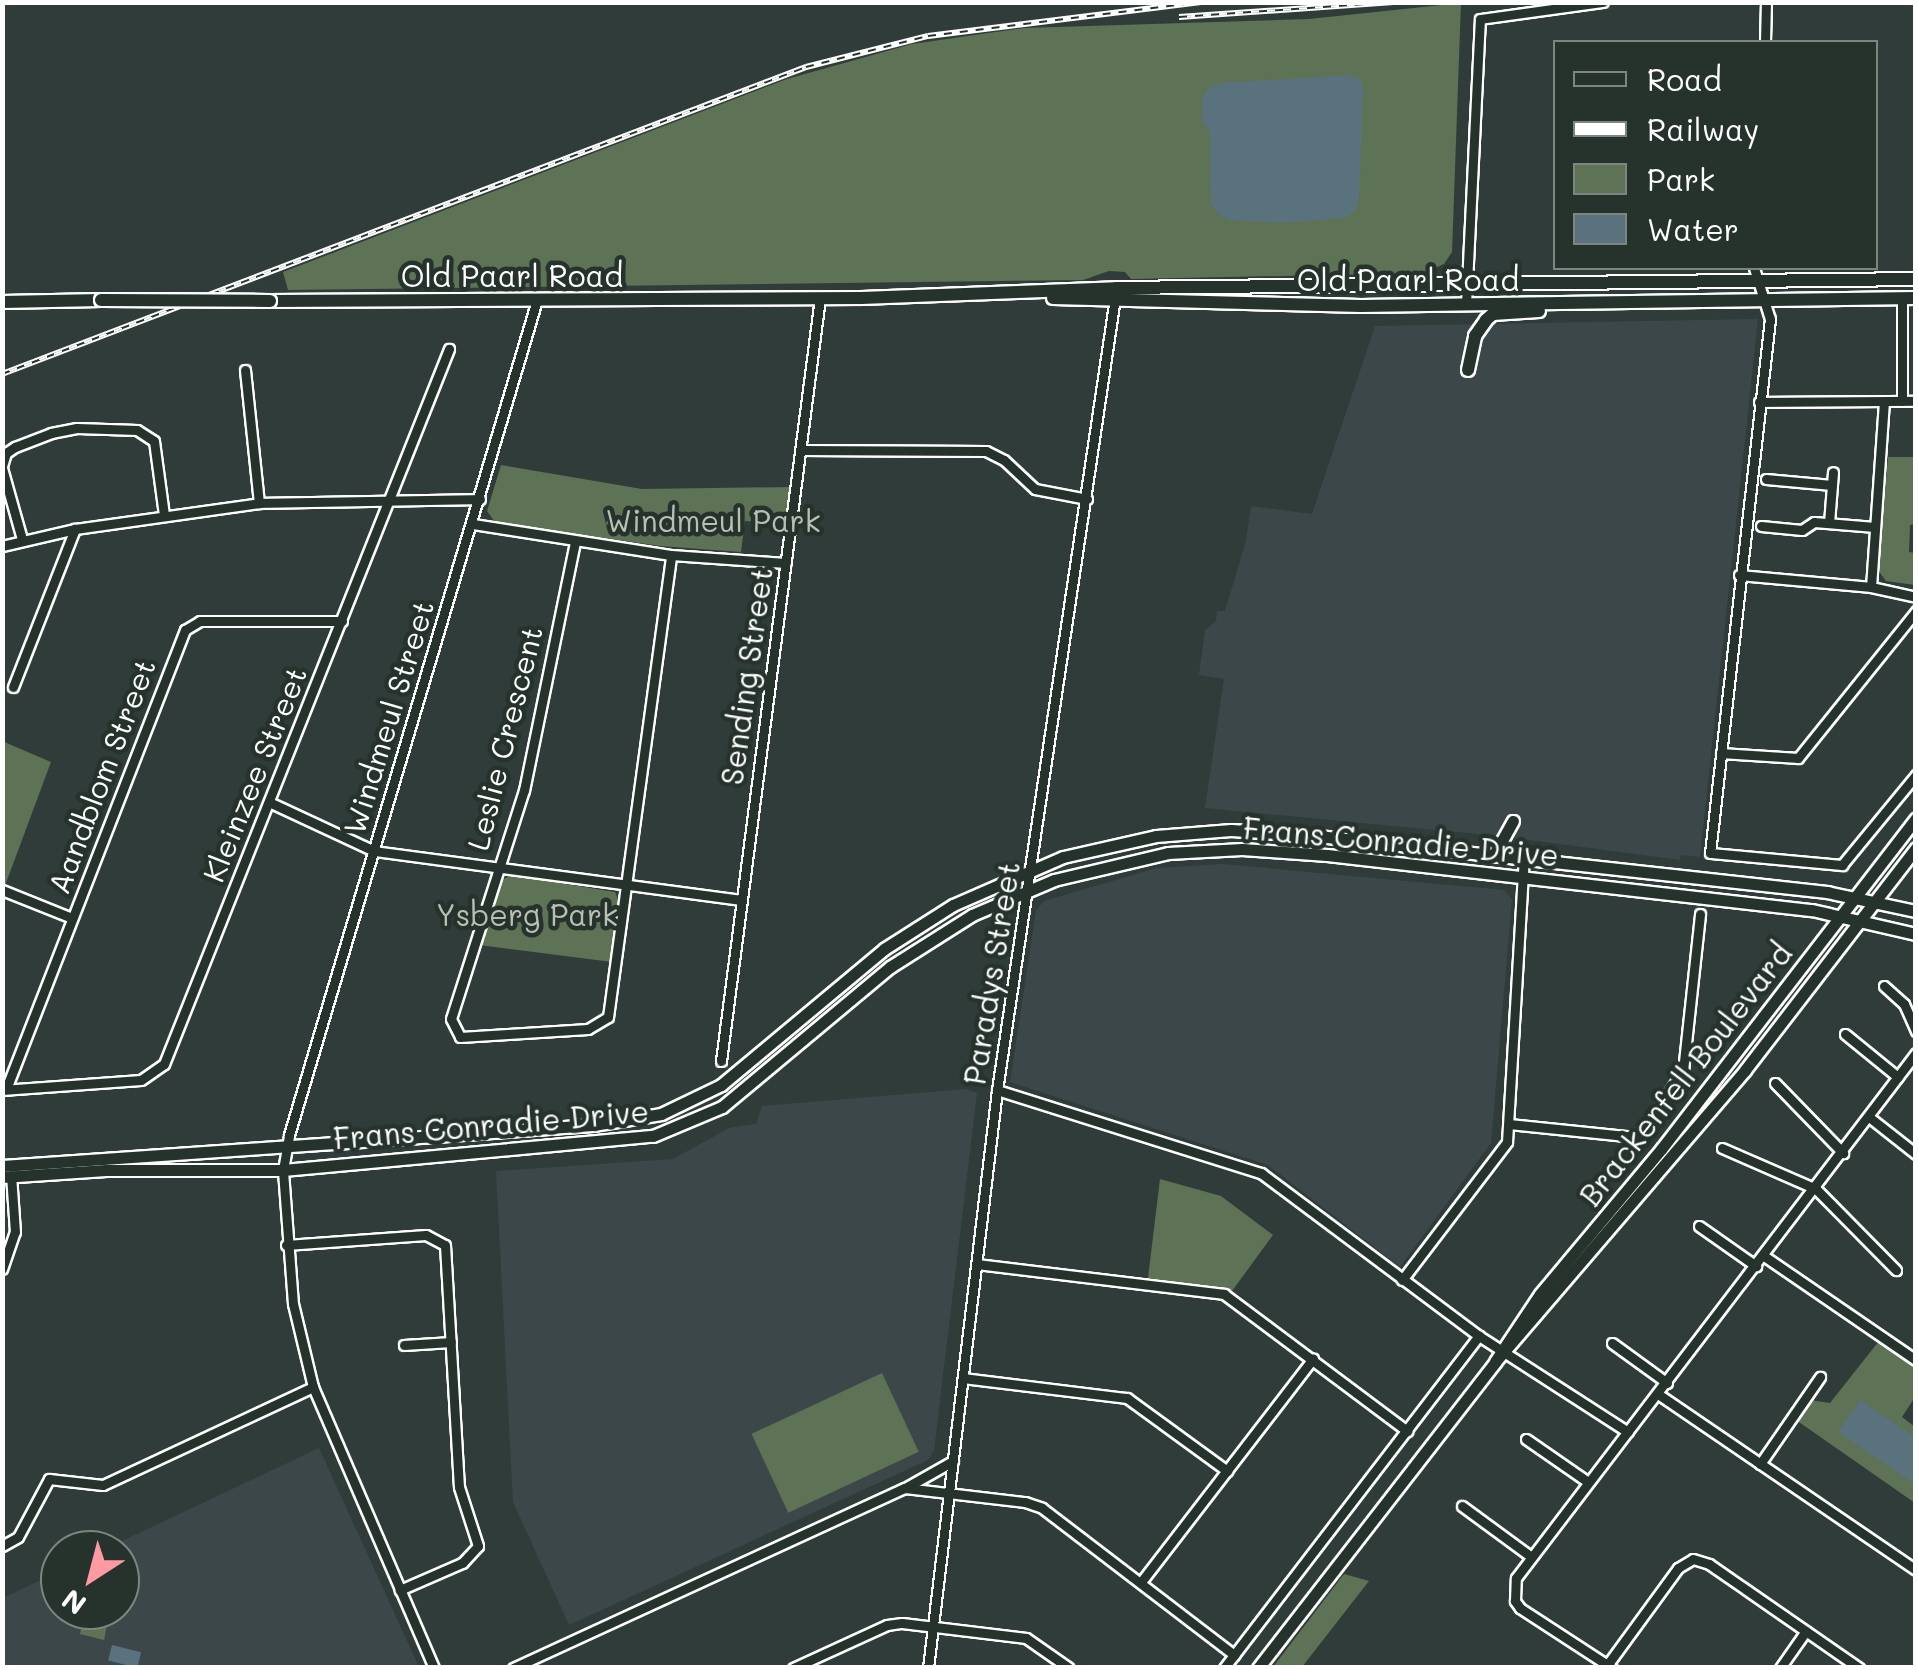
<!DOCTYPE html>
<style>
body{margin:0}
#map{position:relative;width:1918px;height:1670px;overflow:hidden;background:#303c3a;font-family:Mali,sans-serif}
div>[style]{position:absolute}
[style*='--x']{left:calc(var(--x)*1px);top:calc(var(--y)*1px);width:calc(var(--w)*1px);rotate:calc(var(--a)*1deg)}
.built>*{inset:0;background:#3c474a}
.green>*{inset:0;background:#5e7255;transform-origin:0 0}
.water>*{inset:0;background:#5a727d;transform-origin:0 0}
.roads{filter:drop-shadow(2px 0 #fff) drop-shadow(-2px 0 #fff) drop-shadow(0 2px #fff) drop-shadow(0 -2px #fff)}
.minor>*{height:9px;margin:-4.5px;padding:0 4.5px;transform-origin:4.5px;border-radius:4.5px;background:#26332d}
.tertiary>*{height:11px;margin:-5.5px;padding:0 5.5px;transform-origin:5.5px;border-radius:5.5px;background:#26332d}
.secondary>*{height:12px;margin:-6px;padding:0 6px;transform-origin:6px;border-radius:6px;background:#26332d}
.rail>*{height:6px;margin-top:-3px;transform-origin:0;background:repeating-linear-gradient(90deg,#26332d 0 8px,#fff 0 16px);box-sizing:border-box;border-block:2px solid #fff}
.bridges{filter:drop-shadow(2px 0 #fff) drop-shadow(-2px 0 #fff) drop-shadow(0 2px #fff) drop-shadow(0 -2px #fff)}
.secondary-bridge>*{height:12px;margin:-6px;padding:0 6px;transform-origin:6px;border-radius:6px;background:#26332d}
span{translate:-50% -50%;white-space:nowrap;text-align:center;line-height:1.15;-webkit-text-stroke:9px #26332d;paint-order:stroke}
.street-label{font-size:30px;color:#fff}
.park-label{font-size:30px;color:#b7c0b2}
.frame{position:absolute;inset:0;border:5px solid #fff;pointer-events:none}
.legend{position:absolute;left:1553px;top:40px;width:325px;height:230px;box-sizing:border-box;background:#26332d;border:2px solid #7d8581;margin:0;padding:12px 18px;list-style:none;font-size:30px;color:#fff}
.legend li{display:flex;align-items:center;gap:20px;height:50px}
.legend b{width:50px;border:2px solid #7d8581}
.north{position:absolute;left:40px;top:1530px;width:100px;height:100px;box-sizing:border-box;background:#26332d;border:2px solid #7d8581;border-radius:50%;rotate:216deg;font-size:28px;font-weight:700;line-height:40px;text-align:center;color:#fff}
.north::after{content:'';display:block;margin:auto;width:35px;height:45px;background:#ff9aa2;clip-path:polygon(50% 0,100% 100%,50% 72%,0 100%)}
</style>
<div id="map">
<div class="built">
<div style="clip-path:polygon(1758px 319px,1700px 857px,1681px 855px,1680px 860px,1499px 836px,1205px 808px,1224px 679px,1199px 675px,1205px 630px,1216px 621px,1217px 611px,1225px 611px,1246px 541px,1251px 506px,1312px 514px,1375px 326px)"></div>
<div style="clip-path:polygon(1222px 864px,1504px 890px,1512px 899px,1491px 1143px,1400px 1267px,1268px 1165px,1010px 1082px,1036px 911px,1044px 901px,1157px 868px)"></div>
<div style="clip-path:polygon(966px 1089px,977px 1093px,934px 1450px,928px 1460px,569px 1625px,513px 1502px,496px 1171px,673px 1159px,729px 1128px,756px 1124px,762px 1106px)"></div>
<div style="clip-path:polygon(319px 1448px,419px 1667px,3px 1668px,3px 1598px,60px 1571px,60px 1610px,120px 1610px,120px 1550px,103px 1550px)"></div>
</div>
<div class="green">
<div style="clip-path:polygon(1461px 3px,1452px 252px,1444px 264px,1424px 273px,1131px 279px,1125px 272px,1109px 271px,1083px 280px,288px 290px,283px 272px,787px 79px,912px 44px,1024px 28px,1309px 19px)"></div>
<div style="clip-path:polygon(1888px 457px,1915px 457px,1915px 524px,1910px 525px,1909px 552px,1915px 553px,1915px 585px,1886px 581px,1878px 570px)"></div>
<div style="clip-path:polygon(501px 465px,642px 489px,790px 487px,786px 524px,745px 521px,741px 552px,660px 546px,495px 522px,487px 511px)"></div>
<div style="clip-path:polygon(2px 741px,51px 762px,3px 891px,2px 890px)"></div>
<div style="clip-path:polygon(510px 875px,615px 892px,620px 904px,612px 962px,479px 945px,498px 883px)"></div>
<div style="clip-path:polygon(1160px 1179px,1221px 1196px,1273px 1235px,1232px 1291px,1148px 1278px)"></div>
<div style="clip-path:polygon(1879px 1341px,1915px 1366px,1915px 1397px,1902px 1417px,1915px 1427px,1915px 1503px,1796px 1420px,1810px 1400px,1830px 1403px)"></div>
<div style="left:882px;top:1373px;width:87px;height:144px;rotate:65deg"></div>
<div style="clip-path:polygon(1344px 1574px,1369px 1581px,1302px 1667px,1273px 1667px)"></div>
<div style="clip-path:polygon(85px 1610px,110px 1610px,104px 1640px,80px 1634px)"></div>
</div>
<div class="water">
<div style="clip-path:polygon(1350px 75px,1360px 80px,1363px 88px,1359px 201px,1355px 211px,1345px 218px,1280px 223px,1229px 220px,1218px 214px,1211px 204px,1210px 132px,1202px 120px,1202px 99px,1208px 90px,1219px 83px)"></div>
<div style="clip-path:polygon(1860px 1400px,1915px 1437px,1915px 1484px,1838px 1432px)"></div>
<div style="left:112px;top:1645px;width:30px;height:16px;rotate:14deg"></div>
</div>
<div class="roads">
<div class="minor">
<div style="--x:1765;--y:42;--w:40;--a:-88.6"></div>
<div style="--x:1754;--y:268;--w:53;--a:72.6"></div>
<div style="--x:1770;--y:319;--w:537;--a:96.41"></div>
<div style="--x:1710;--y:853;--w:133;--a:5.2"></div>
<div style="--x:1842;--y:865;--w:117;--a:-50.6"></div>
<div style="--x:1902;--y:298;--w:103;--a:90"></div>
<div style="--x:1466;--y:304;--w:285;--a:-87.2"></div>
<div style="--x:1480;--y:19;--w:124;--a:-7.9"></div>
<div style="--x:245;--y:370;--w:134;--a:84"></div>
<div style="--x:1759;--y:402;--w:157;--a:-0.4"></div>
<div style="--x:801;--y:450;--w:185;--a:0.3"></div>
<div style="--x:986;--y:451;--w:20;--a:27"></div>
<div style="--x:1004;--y:460;--w:42;--a:43.1"></div>
<div style="--x:1035;--y:489;--w:53;--a:10.9"></div>
<div style="--x:2;--y:466;--w:14;--a:-73"></div>
<div style="--x:6;--y:453;--w:11;--a:-34"></div>
<div style="--x:15;--y:447;--w:39;--a:-21"></div>
<div style="--x:51;--y:433;--w:26;--a:-11"></div>
<div style="--x:77;--y:428;--w:60;--a:1.9"></div>
<div style="--x:137;--y:430;--w:20;--a:33"></div>
<div style="--x:154;--y:441;--w:75;--a:82.3"></div>
<div style="--x:2;--y:468;--w:74;--a:74.3"></div>
<div style="--x:1766;--y:479;--w:66;--a:5.2"></div>
<div style="--x:1829;--y:523;--w:51;--a:-85.5"></div>
<div style="--x:473;--y:524;--w:200;--a:8.9"></div>
<div style="--x:671;--y:555;--w:115;--a:4"></div>
<div style="--x:1761;--y:526;--w:41;--a:5.6"></div>
<div style="--x:1802;--y:530;--w:14;--a:-34"></div>
<div style="--x:1814;--y:522;--w:61;--a:4.7"></div>
<div style="--x:575;--y:542;--w:253;--a:101.6"></div>
<div style="--x:524;--y:790;--w:240;--a:107.7"></div>
<div style="--x:451;--y:1019;--w:20;--a:63"></div>
<div style="--x:460;--y:1037;--w:128;--a:-3.6"></div>
<div style="--x:588;--y:1029;--w:23;--a:-31"></div>
<div style="--x:608;--y:1017;--w:466;--a:-82.2"></div>
<div style="--x:2;--y:546;--w:75;--a:-13.1"></div>
<div style="--x:75;--y:529;--w:186;--a:-8"></div>
<div style="--x:259;--y:503;--w:221;--a:-1"></div>
<div style="--x:1739;--y:575;--w:133;--a:5.2"></div>
<div style="--x:1871;--y:587;--w:46;--a:12.5"></div>
<div style="--x:1871;--y:587;--w:185;--a:-86"></div>
<div style="--x:13;--y:687;--w:170;--a:-68.6"></div>
<div style="--x:1721;--y:753;--w:77;--a:3.7"></div>
<div style="--x:1798;--y:758;--w:189;--a:-51.2"></div>
<div style="--x:269;--y:802;--w:116;--a:25"></div>
<div style="--x:374;--y:851;--w:370;--a:7.6"></div>
<div style="--x:2;--y:890;--w:75;--a:21.8"></div>
<div style="--x:1884;--y:986;--w:27;--a:42"></div>
<div style="--x:1904;--y:1004;--w:30;--a:66"></div>
<div style="--x:1845;--y:1034;--w:68;--a:39.1"></div>
<div style="--x:721;--y:1061;--w:769;--a:-82.61"></div>
<div style="--x:1775;--y:1083;--w:98;--a:45.8"></div>
<div style="--x:6;--y:1089;--w:493;--a:-68.7"></div>
<div style="--x:185;--y:630;--w:17;--a:-31"></div>
<div style="--x:200;--y:621;--w:142;--a:0"></div>
<div style="--x:2;--y:1090;--w:139;--a:-4.1"></div>
<div style="--x:141;--y:1080;--w:28;--a:-35"></div>
<div style="--x:164;--y:1064;--w:770;--a:-68.27"></div>
<div style="--x:997;--y:1090;--w:277;--a:17.5"></div>
<div style="--x:1261;--y:1173;--w:272;--a:36.8"></div>
<div style="--x:1479;--y:1336;--w:177;--a:32.8"></div>
<div style="--x:1869;--y:1117;--w:60;--a:38.2"></div>
<div style="--x:1509;--y:1124;--w:127;--a:5.9"></div>
<div style="--x:1635;--y:1137;--w:21;--a:-47"></div>
<div style="--x:1649;--y:1122;--w:61;--a:-56.3"></div>
<div style="--x:1683;--y:1071;--w:158;--a:-83.8"></div>
<div style="--x:1722;--y:1148;--w:103;--a:23.6"></div>
<div style="--x:1816;--y:1189;--w:114;--a:45.4"></div>
<div style="--x:1699;--y:1226;--w:70;--a:35.1"></div>
<div style="--x:286;--y:1245;--w:140;--a:-4.1"></div>
<div style="--x:426;--y:1235;--w:21;--a:28"></div>
<div style="--x:445;--y:1245;--w:242;--a:86.7"></div>
<div style="--x:459;--y:1487;--w:62;--a:72.1"></div>
<div style="--x:478;--y:1546;--w:23;--a:133"></div>
<div style="--x:462;--y:1563;--w:68;--a:156.5"></div>
<div style="--x:1764;--y:1256;--w:184;--a:34.4"></div>
<div style="--x:977;--y:1264;--w:249;--a:6.9"></div>
<div style="--x:1224;--y:1294;--w:229;--a:36.8"></div>
<div style="--x:2;--y:1269;--w:39;--a:-71"></div>
<div style="--x:15;--y:1232;--w:57;--a:-94"></div>
<div style="--x:1402;--y:1280;--w:173;--a:-52.7"></div>
<div style="--x:1507;--y:1142;--w:285;--a:-86.6"></div>
<div style="--x:1612;--y:1343;--w:68;--a:36"></div>
<div style="--x:404;--y:1345;--w:47;--a:-3.7"></div>
<div style="--x:963;--y:1378;--w:165;--a:7"></div>
<div style="--x:1127;--y:1398;--w:124;--a:36.1"></div>
<div style="--x:1658;--y:1394;--w:312;--a:34.3"></div>
<div style="--x:1526;--y:1439;--w:75;--a:34.7"></div>
<div style="--x:1760;--y:1464;--w:106;--a:-55.4"></div>
<div style="--x:905;--y:1488;--w:121;--a:6.7"></div>
<div style="--x:1025;--y:1502;--w:18;--a:19"></div>
<div style="--x:1042;--y:1508;--w:242;--a:37.4"></div>
<div style="--x:1462;--y:1506;--w:84;--a:36.3"></div>
<div style="--x:2;--y:1546;--w:18;--a:-29"></div>
<div style="--x:18;--y:1537;--w:66;--a:-61.9"></div>
<div style="--x:49;--y:1479;--w:54;--a:6.3"></div>
<div style="--x:103;--y:1485;--w:232;--a:-25"></div>
<div style="--x:1141;--y:1582;--w:282;--a:-52.4"></div>
<div style="--x:1608;--y:1664;--w:119;--a:-53.9"></div>
<div style="--x:1678;--y:1568;--w:17;--a:-31"></div>
<div style="--x:1693;--y:1559;--w:17;--a:17"></div>
<div style="--x:1709;--y:1564;--w:183;--a:34.7"></div>
<div style="--x:434;--y:1668;--w:306;--a:-113.3"></div>
<div style="--x:313;--y:1387;--w:85;--a:-103.5"></div>
<div style="--x:293;--y:1304;--w:134;--a:-94.3"></div>
<div style="--x:283;--y:1170;--w:36;--a:-80"></div>
<div style="--x:289;--y:1135;--w:871;--a:-73.46"></div>
<div style="--x:513;--y:1668;--w:431;--a:-24.7"></div>
<div style="--x:905;--y:1488;--w:55;--a:-29.4"></div>
<div style="--x:793;--y:1668;--w:103;--a:-24.6"></div>
<div style="--x:887;--y:1625;--w:15;--a:-8"></div>
<div style="--x:902;--y:1623;--w:125;--a:6.9"></div>
<div style="--x:1026;--y:1638;--w:52;--a:34.9"></div>
<div style="--x:928;--y:1668;--w:582;--a:-83.19"></div>
<div style="--x:997;--y:1090;--w:801;--a:-81.53"></div>
<div style="--x:1224;--y:1668;--w:419;--a:-52.5"></div>
<div style="--x:1612;--y:1668;--w:110;--a:-146.9"></div>
<div style="--x:1520;--y:1608;--w:9;--a:-126"></div>
<div style="--x:1515;--y:1601;--w:23;--a:-88"></div>
<div style="--x:1516;--y:1578;--w:660;--a:-52.7"></div>
<div style="--x:1780;--y:1668;--w:45;--a:-54.9"></div>
</div>
<div class="tertiary">
<div style="--x:1494;--y:855;--w:39;--a:-61"></div>
<div style="--x:2;--y:1166;--w:592;--a:-3.97"></div>
<div style="--x:593;--y:1125;--w:69;--a:-9.2"></div>
<div style="--x:661;--y:1114;--w:67;--a:-25.8"></div>
<div style="--x:721;--y:1085;--w:212;--a:-39.8"></div>
<div style="--x:884;--y:949;--w:82;--a:-32.5"></div>
<div style="--x:953;--y:905;--w:120;--a:-23.6"></div>
<div style="--x:1063;--y:857;--w:95;--a:-12.7"></div>
<div style="--x:1156;--y:836;--w:75;--a:-4.6"></div>
<div style="--x:1231;--y:830;--w:78;--a:3.7"></div>
<div style="--x:1309;--y:835;--w:521;--a:6.28"></div>
<div style="--x:1827;--y:892;--w:91;--a:12.1"></div>
<div style="--x:2;--y:1177;--w:104;--a:-3.9"></div>
<div style="--x:106;--y:1170;--w:177;--a:0"></div>
<div style="--x:283;--y:1170;--w:372;--a:-5.3"></div>
<div style="--x:653;--y:1136;--w:75;--a:-22.8"></div>
<div style="--x:722;--y:1107;--w:219;--a:-39.8"></div>
<div style="--x:890;--y:967;--w:97;--a:-32.4"></div>
<div style="--x:972;--y:915;--w:89;--a:-23.1"></div>
<div style="--x:1054;--y:880;--w:117;--a:-13.3"></div>
<div style="--x:1168;--y:853;--w:74;--a:-3.1"></div>
<div style="--x:1242;--y:849;--w:85;--a:4"></div>
<div style="--x:1327;--y:855;--w:488;--a:6.5"></div>
<div style="--x:1812;--y:910;--w:107;--a:13"></div>
<div style="--x:1496;--y:1360;--w:79;--a:-56.3"></div>
<div style="--x:1540;--y:1294;--w:190;--a:-50.1"></div>
<div style="--x:1662;--y:1148;--w:416;--a:-52.4"></div>
<div style="--x:1258;--y:1668;--w:387;--a:-52.2"></div>
<div style="--x:1495;--y:1362;--w:384;--a:-49.4"></div>
<div style="--x:1745;--y:1070;--w:280;--a:-52.4"></div>
</div>
<div class="secondary">
<div style="--x:1053;--y:298;--w:308;--a:1.5"></div>
<div style="--x:1361;--y:306;--w:555;--a:-0.83"></div>
<div style="--x:270;--y:301;--w:591;--a:-0.29"></div>
<div style="--x:861;--y:298;--w:255;--a:-2.2"></div>
<div style="--x:1116;--y:288;--w:800;--a:-0.64"></div>
<div style="--x:2;--y:302;--w:99;--a:-1.2"></div>
<div style="--x:1468;--y:370;--w:35;--a:-78"></div>
<div style="--x:1475;--y:336;--w:19;--a:-55"></div>
<div style="--x:1486;--y:320;--w:9;--a:-41"></div>
<div style="--x:1493;--y:314;--w:46;--a:-3.7"></div>
</div>
</div>
<div class="rail">
<div style="--x:1179;--y:17;--w:215;--a:-4"></div>
<div style="--x:2;--y:374;--w:861;--a:-20.9"></div>
<div style="--x:806;--y:67;--w:126;--a:-14.3"></div>
<div style="--x:928;--y:36;--w:275;--a:-7.1"></div>
</div>
<div class="bridges">
<div class="secondary-bridge">
<div style="--x:101;--y:300;--w:169;--a:0.3"></div>
</div>
</div>
<div class="street-label">
<span style="left:512px;top:275px">Old Paarl Road</span>
<span style="left:1408px;top:279px">Old Paarl Road</span>
<span style="left:746px;top:676px;rotate:-82deg">Sending Street</span>
<span style="left:388px;top:717px;rotate:-73deg">Windmeul Street</span>
<span style="left:504px;top:738px;rotate:-76deg">Leslie Crescent</span>
<span style="left:254px;top:774px;rotate:-68deg">Kleinzee Street</span>
<span style="left:101px;top:776px;rotate:-69deg">Aandblom Street</span>
<span style="left:1401px;top:841px;rotate:5deg">Frans Conradie Drive</span>
<span style="left:991px;top:973px;rotate:-81deg">Paradys Street</span>
<span style="left:1685px;top:1074px;rotate:-52deg">Brackenfell Boulevard</span>
<span style="left:491px;top:1124px;rotate:-5deg">Frans Conradie Drive</span>
</div>
<div class="park-label">
<span style="left:713px;top:520px">Windmeul Park</span>
<span style="left:527px;top:914px">Ysberg Park</span>
</div>
<div class="frame"></div>
<ul class="legend">
<li><b style="height:12px;background:#26332d"></b>Road</li>
<li><b style="height:12px;background:#fff"></b>Railway</li>
<li><b style="height:28px;background:#5e7255"></b>Park</li>
<li><b style="height:28px;background:#5a727d"></b>Water</li>
</ul>
<div class="north">N</div>
</div>
